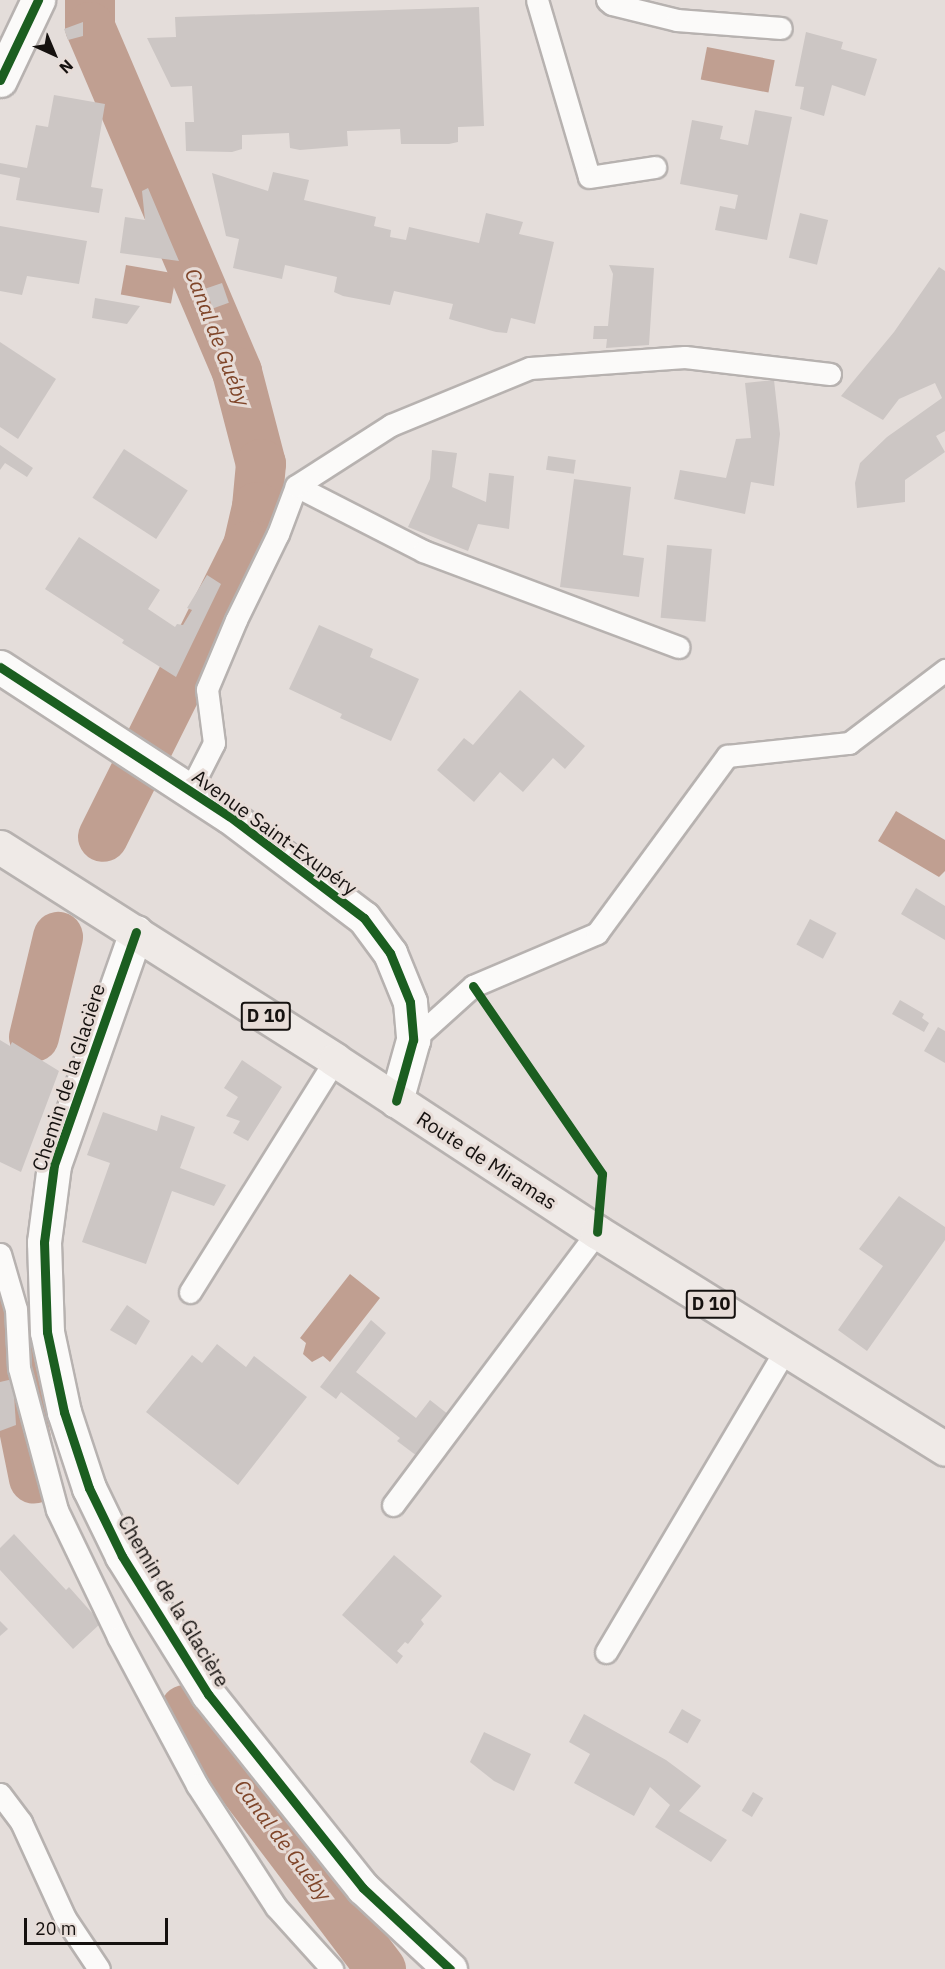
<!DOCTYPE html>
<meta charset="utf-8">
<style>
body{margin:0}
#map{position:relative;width:945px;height:1969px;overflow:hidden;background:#e4ddda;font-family:"IBM Plex Sans",sans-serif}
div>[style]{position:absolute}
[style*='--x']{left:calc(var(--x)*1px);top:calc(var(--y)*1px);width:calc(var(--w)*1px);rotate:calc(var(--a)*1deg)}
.water>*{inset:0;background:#c09f91;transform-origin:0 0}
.canal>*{height:50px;margin:-25px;padding:0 25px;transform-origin:25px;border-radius:25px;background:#c09f91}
.building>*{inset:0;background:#ccc6c4;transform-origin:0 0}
.roads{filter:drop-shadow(2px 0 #b7b2b0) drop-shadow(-2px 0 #b7b2b0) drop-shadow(0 2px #b7b2b0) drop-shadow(0 -2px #b7b2b0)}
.service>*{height:21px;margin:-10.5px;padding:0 10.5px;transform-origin:10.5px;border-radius:10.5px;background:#fbfaf9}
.minor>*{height:33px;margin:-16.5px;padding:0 16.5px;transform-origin:16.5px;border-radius:16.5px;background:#fbfaf9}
.tertiary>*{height:33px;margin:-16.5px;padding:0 16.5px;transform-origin:16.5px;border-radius:16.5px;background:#fbfaf9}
.primary>*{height:33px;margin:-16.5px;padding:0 16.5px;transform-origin:16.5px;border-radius:16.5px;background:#efeae7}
.cycleway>*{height:9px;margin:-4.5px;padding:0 4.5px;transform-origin:4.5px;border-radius:4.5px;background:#1b5e20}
span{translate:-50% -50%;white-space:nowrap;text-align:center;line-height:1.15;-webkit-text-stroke:6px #e7dcd7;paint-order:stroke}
.shield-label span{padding:2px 4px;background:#e7dcd7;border:2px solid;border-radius:4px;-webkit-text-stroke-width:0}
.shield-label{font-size:18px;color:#15110f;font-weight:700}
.street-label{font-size:20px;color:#15110f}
.water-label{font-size:21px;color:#7f4529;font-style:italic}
.north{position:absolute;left:24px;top:24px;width:60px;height:60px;-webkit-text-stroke:4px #e7dcd7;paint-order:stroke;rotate:136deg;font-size:16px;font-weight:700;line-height:24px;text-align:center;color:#15110f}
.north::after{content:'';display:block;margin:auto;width:21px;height:27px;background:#15110f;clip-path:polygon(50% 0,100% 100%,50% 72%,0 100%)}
.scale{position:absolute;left:24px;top:1918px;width:144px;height:27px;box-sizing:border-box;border:3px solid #15110f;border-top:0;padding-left:8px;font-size:18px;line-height:21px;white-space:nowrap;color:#15110f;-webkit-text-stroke:4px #e7dcd7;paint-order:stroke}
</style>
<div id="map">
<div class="water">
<div style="left:707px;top:47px;width:69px;height:33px;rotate:11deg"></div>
<div style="left:126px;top:265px;width:51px;height:30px;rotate:10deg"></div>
<div style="clip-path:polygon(896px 811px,945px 840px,945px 871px,939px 877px,878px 841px)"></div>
<div style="clip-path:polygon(350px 1274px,380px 1298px,330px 1362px,323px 1356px,312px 1362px,303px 1354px,306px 1343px,300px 1338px)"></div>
</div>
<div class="canal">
<div style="--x:90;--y:0;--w:27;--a:90"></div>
<div style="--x:90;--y:27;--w:375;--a:66.9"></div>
<div style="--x:237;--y:372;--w:95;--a:75.4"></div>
<div style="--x:261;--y:464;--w:43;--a:95.3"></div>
<div style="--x:257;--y:507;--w:40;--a:103"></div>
<div style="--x:248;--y:546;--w:325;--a:116.5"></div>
<div style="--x:34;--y:1037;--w:103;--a:-76.5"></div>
<div style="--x:0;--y:1310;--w:172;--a:78.6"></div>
<div style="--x:185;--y:1710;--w:325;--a:52.9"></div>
</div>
<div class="building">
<div style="clip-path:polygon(479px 7px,484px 126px,458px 127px,458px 142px,449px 144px,401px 144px,400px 129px,347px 131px,348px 146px,300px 150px,290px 148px,289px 133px,242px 135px,242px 149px,232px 152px,186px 151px,185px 122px,194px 122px,192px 86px,171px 87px,147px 38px,176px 37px,175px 17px)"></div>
<div style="clip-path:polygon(83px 22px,83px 36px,68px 40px,64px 29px)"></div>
<div style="clip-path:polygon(806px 32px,843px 42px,841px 49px,877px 59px,865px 96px,832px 85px,824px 116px,800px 109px,804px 87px,795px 86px)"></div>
<div style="clip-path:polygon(54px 95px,105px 104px,91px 187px,103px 189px,99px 213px,16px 200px,20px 178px,0 174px,0 163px,27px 168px,36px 125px,48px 127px)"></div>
<div style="clip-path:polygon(755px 110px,792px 117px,767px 240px,715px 230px,720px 206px,735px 209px,738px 195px,680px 184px,692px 120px,723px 126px,720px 139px,748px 145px)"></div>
<div style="clip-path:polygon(273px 172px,309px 180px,304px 200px,376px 217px,374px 226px,391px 230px,390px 237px,406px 240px,409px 227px,479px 243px,486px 213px,523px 222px,519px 234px,554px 242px,535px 324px,511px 318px,507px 333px,496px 332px,449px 319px,453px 304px,394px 291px,390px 305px,343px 296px,334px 292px,337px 277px,285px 265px,282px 279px,233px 268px,239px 239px,226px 236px,212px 173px,268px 191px)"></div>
<div style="clip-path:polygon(148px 188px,170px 240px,179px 261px,120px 253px,125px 217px,145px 220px,142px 191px)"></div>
<div style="left:800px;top:213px;width:29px;height:46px;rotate:14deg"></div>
<div style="clip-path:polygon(0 226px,87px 241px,79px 284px,27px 276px,22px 295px,0 291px)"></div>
<div style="clip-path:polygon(609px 265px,654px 268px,649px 345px,606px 348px,607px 339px,593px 339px,594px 326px,608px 326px,613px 274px)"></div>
<div style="clip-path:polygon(939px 267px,945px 271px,945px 431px,936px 436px,945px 452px,905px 480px,905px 502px,857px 508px,855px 483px,860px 463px,887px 437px,942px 398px,935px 383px,899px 399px,883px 420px,841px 396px,894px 332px)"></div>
<div style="left:222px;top:283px;width:21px;height:17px;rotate:71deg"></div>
<div style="clip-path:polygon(95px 298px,140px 306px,127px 324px,92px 318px)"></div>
<div style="clip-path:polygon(0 342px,56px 379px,18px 439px,0 427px)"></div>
<div style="clip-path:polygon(774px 380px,780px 434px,774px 486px,751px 482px,745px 514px,674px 499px,680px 470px,726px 478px,736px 439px,751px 438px,745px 383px)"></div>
<div style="clip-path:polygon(0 445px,33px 468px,27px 477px,5px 463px,0 470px)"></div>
<div style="left:124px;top:449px;width:76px;height:58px;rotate:33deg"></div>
<div style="clip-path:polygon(432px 450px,457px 453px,452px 487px,486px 502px,489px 473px,514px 476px,509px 529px,478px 524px,468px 551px,408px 527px,430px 479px)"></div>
<div style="left:548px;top:456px;width:28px;height:14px;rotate:8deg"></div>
<div style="clip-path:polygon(574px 479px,631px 487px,623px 555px,644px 558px,639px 597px,560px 587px)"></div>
<div style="clip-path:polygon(79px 537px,160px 590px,148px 609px,175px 627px,177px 624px,183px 625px,192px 610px,187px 608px,207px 575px,221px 584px,176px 677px,122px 643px,124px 640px,45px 589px)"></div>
<div style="left:667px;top:545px;width:45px;height:73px;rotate:5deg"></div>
<div style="clip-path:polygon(319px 625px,373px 649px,370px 657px,419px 679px,391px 741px,340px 718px,342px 714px,289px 689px)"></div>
<div style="clip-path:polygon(520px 690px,585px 746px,565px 769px,553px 758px,523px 792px,500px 772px,474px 802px,437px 770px,464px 738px,473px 745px)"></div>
<div style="clip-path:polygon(916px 888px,945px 906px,945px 940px,901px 914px)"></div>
<div style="left:810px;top:919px;width:30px;height:29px;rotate:28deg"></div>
<div style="clip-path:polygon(900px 1000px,924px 1014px,922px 1018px,929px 1023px,924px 1032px,892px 1014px)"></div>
<div style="clip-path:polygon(938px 1027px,945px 1031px,945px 1063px,924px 1051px)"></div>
<div style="clip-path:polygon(0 1040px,10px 1046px,12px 1042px,59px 1071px,21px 1172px,0 1162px)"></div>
<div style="clip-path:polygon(242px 1060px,282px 1087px,248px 1141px,233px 1133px,240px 1121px,226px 1116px,238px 1097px,224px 1088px)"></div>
<div style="clip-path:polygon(103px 1112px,157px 1131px,161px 1115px,195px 1127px,180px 1168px,226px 1185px,214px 1206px,172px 1191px,146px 1264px,82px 1242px,110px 1163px,87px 1155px)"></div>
<div style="clip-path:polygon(899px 1196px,945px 1227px,945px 1240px,867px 1351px,838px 1330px,883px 1266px,859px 1249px)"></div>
<div style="clip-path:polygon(127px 1305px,150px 1321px,136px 1345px,110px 1330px)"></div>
<div style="clip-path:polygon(371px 1320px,386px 1333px,356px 1372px,416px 1418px,430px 1400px,449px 1415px,417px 1456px,397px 1441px,400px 1438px,341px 1392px,336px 1399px,320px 1387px)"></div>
<div style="clip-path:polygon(217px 1344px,246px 1367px,254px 1356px,307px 1397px,238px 1485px,146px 1412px,192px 1355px,202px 1363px)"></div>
<div style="clip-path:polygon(13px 1379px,16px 1425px,0 1431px,0 1382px)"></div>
<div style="clip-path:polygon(14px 1534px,66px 1590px,69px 1587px,101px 1623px,73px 1649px,0 1570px,0 1548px)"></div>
<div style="clip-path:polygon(394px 1555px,442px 1596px,421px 1620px,424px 1624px,408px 1644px,405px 1642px,397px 1651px,403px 1656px,397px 1664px,342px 1615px)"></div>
<div style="clip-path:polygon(0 1621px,8px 1629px,0 1636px)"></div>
<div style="left:682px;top:1709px;width:22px;height:27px;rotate:30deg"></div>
<div style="clip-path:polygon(584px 1714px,666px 1760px,701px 1786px,679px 1811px,727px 1840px,711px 1862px,655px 1827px,670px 1805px,650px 1787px,634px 1816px,574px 1783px,590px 1754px,569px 1742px)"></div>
<div style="clip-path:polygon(484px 1732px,531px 1754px,514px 1791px,494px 1781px,470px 1762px)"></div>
<div style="left:753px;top:1792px;width:12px;height:22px;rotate:31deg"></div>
</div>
<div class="roads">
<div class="service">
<div style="--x:537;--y:0;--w:184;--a:73.6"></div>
<div style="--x:589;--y:177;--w:67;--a:-8.6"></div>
<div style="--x:607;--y:0;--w:6;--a:39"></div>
<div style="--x:612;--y:4;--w:67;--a:13.8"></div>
<div style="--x:677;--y:20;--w:104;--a:4.4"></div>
<div style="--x:296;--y:486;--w:143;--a:27.1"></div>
<div style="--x:423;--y:551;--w:273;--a:20.6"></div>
<div style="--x:189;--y:792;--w:55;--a:-63"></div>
<div style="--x:214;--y:743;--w:54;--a:-97.4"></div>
<div style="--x:207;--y:689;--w:75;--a:-67.2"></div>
<div style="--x:236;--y:620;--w:96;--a:-64"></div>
<div style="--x:278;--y:534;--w:51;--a:-69.4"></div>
<div style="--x:296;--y:486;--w:113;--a:-32.7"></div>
<div style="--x:391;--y:425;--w:150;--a:-22.3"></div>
<div style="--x:530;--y:368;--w:155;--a:-4.1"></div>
<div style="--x:685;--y:357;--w:146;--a:6.7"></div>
<div style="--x:413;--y:1040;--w:81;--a:-42"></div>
<div style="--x:473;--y:986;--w:135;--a:-23.1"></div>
<div style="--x:597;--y:933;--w:220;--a:-53.7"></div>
<div style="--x:727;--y:756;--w:123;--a:-6.1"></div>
<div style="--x:849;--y:743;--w:121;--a:-37.2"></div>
<div style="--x:0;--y:1254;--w:57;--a:73.8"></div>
<div style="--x:16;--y:1309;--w:59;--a:87.1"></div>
<div style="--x:19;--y:1368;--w:147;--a:75"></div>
<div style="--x:57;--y:1510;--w:141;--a:64.3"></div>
<div style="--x:118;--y:1637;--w:168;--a:61.9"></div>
<div style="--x:197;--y:1785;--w:145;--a:57.1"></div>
<div style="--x:276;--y:1907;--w:84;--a:47.9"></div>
<div style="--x:190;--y:1292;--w:274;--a:-58"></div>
<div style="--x:393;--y:1505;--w:341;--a:-53.2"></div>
<div style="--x:606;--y:1652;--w:351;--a:-59.3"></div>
<div style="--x:0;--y:1794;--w:35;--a:53"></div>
<div style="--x:21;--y:1822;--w:106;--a:65.4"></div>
<div style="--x:65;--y:1918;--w:61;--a:56.3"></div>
</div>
<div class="minor">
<div style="--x:0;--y:80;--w:89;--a:-64.6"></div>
<div style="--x:136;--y:932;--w:247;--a:109.4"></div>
<div style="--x:54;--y:1165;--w:78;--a:97.4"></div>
<div style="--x:44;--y:1242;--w:90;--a:88.1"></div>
<div style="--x:47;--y:1332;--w:82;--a:78"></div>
<div style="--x:64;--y:1412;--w:80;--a:71.8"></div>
<div style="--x:89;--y:1488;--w:76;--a:64.1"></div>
<div style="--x:122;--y:1556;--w:163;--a:58.1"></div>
<div style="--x:208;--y:1694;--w:248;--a:51.4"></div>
<div style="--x:363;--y:1888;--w:119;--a:43"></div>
</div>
<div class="tertiary">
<div style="--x:0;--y:667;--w:273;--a:33.1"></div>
<div style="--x:229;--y:816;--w:169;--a:37.1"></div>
<div style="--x:364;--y:918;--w:44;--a:53.4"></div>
<div style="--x:390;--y:953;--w:53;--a:67.8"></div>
<div style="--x:410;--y:1002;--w:38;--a:85"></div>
<div style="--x:413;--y:1040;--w:63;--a:105.6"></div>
</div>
<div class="primary">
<div style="--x:0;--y:847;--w:397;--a:32.4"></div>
<div style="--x:335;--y:1060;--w:313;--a:33.3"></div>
<div style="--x:597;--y:1232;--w:410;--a:31.9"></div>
</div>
</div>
<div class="cycleway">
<div style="--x:0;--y:80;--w:89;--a:-64.6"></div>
<div style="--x:0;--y:667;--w:273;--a:33.1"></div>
<div style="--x:229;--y:816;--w:169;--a:37.1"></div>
<div style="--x:364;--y:918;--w:44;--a:53.4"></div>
<div style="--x:390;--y:953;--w:53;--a:67.8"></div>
<div style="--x:410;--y:1002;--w:38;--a:85"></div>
<div style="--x:413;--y:1040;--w:63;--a:105.6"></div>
<div style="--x:136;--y:932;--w:247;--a:109.4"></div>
<div style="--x:54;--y:1165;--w:78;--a:97.4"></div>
<div style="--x:44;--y:1242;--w:90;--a:88.1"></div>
<div style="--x:47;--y:1332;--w:82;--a:78"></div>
<div style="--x:64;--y:1412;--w:80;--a:71.8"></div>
<div style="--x:89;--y:1488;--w:76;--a:64.1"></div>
<div style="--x:122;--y:1556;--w:163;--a:58.1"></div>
<div style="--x:208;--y:1694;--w:248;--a:51.4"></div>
<div style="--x:363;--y:1888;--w:119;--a:43"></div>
<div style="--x:473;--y:986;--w:228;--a:55.5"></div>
<div style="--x:602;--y:1174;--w:58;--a:94.9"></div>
</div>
<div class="shield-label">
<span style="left:266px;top:1016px">D 10</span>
<span style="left:711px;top:1304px">D 10</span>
</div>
<div class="street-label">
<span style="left:275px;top:832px;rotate:36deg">Avenue Saint-Exupéry</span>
<span style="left:68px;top:1077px;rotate:-72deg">Chemin de la Glacière</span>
<span style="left:487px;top:1160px;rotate:33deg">Route de Miramas</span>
<span style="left:174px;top:1601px;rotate:59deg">Chemin de la Glacière</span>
</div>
<div class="water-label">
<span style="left:218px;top:337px;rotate:69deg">Canal de Guéby</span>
<span style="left:283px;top:1840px;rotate:53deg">Canal de Guéby</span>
</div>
<div class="north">N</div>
<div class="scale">20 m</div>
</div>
